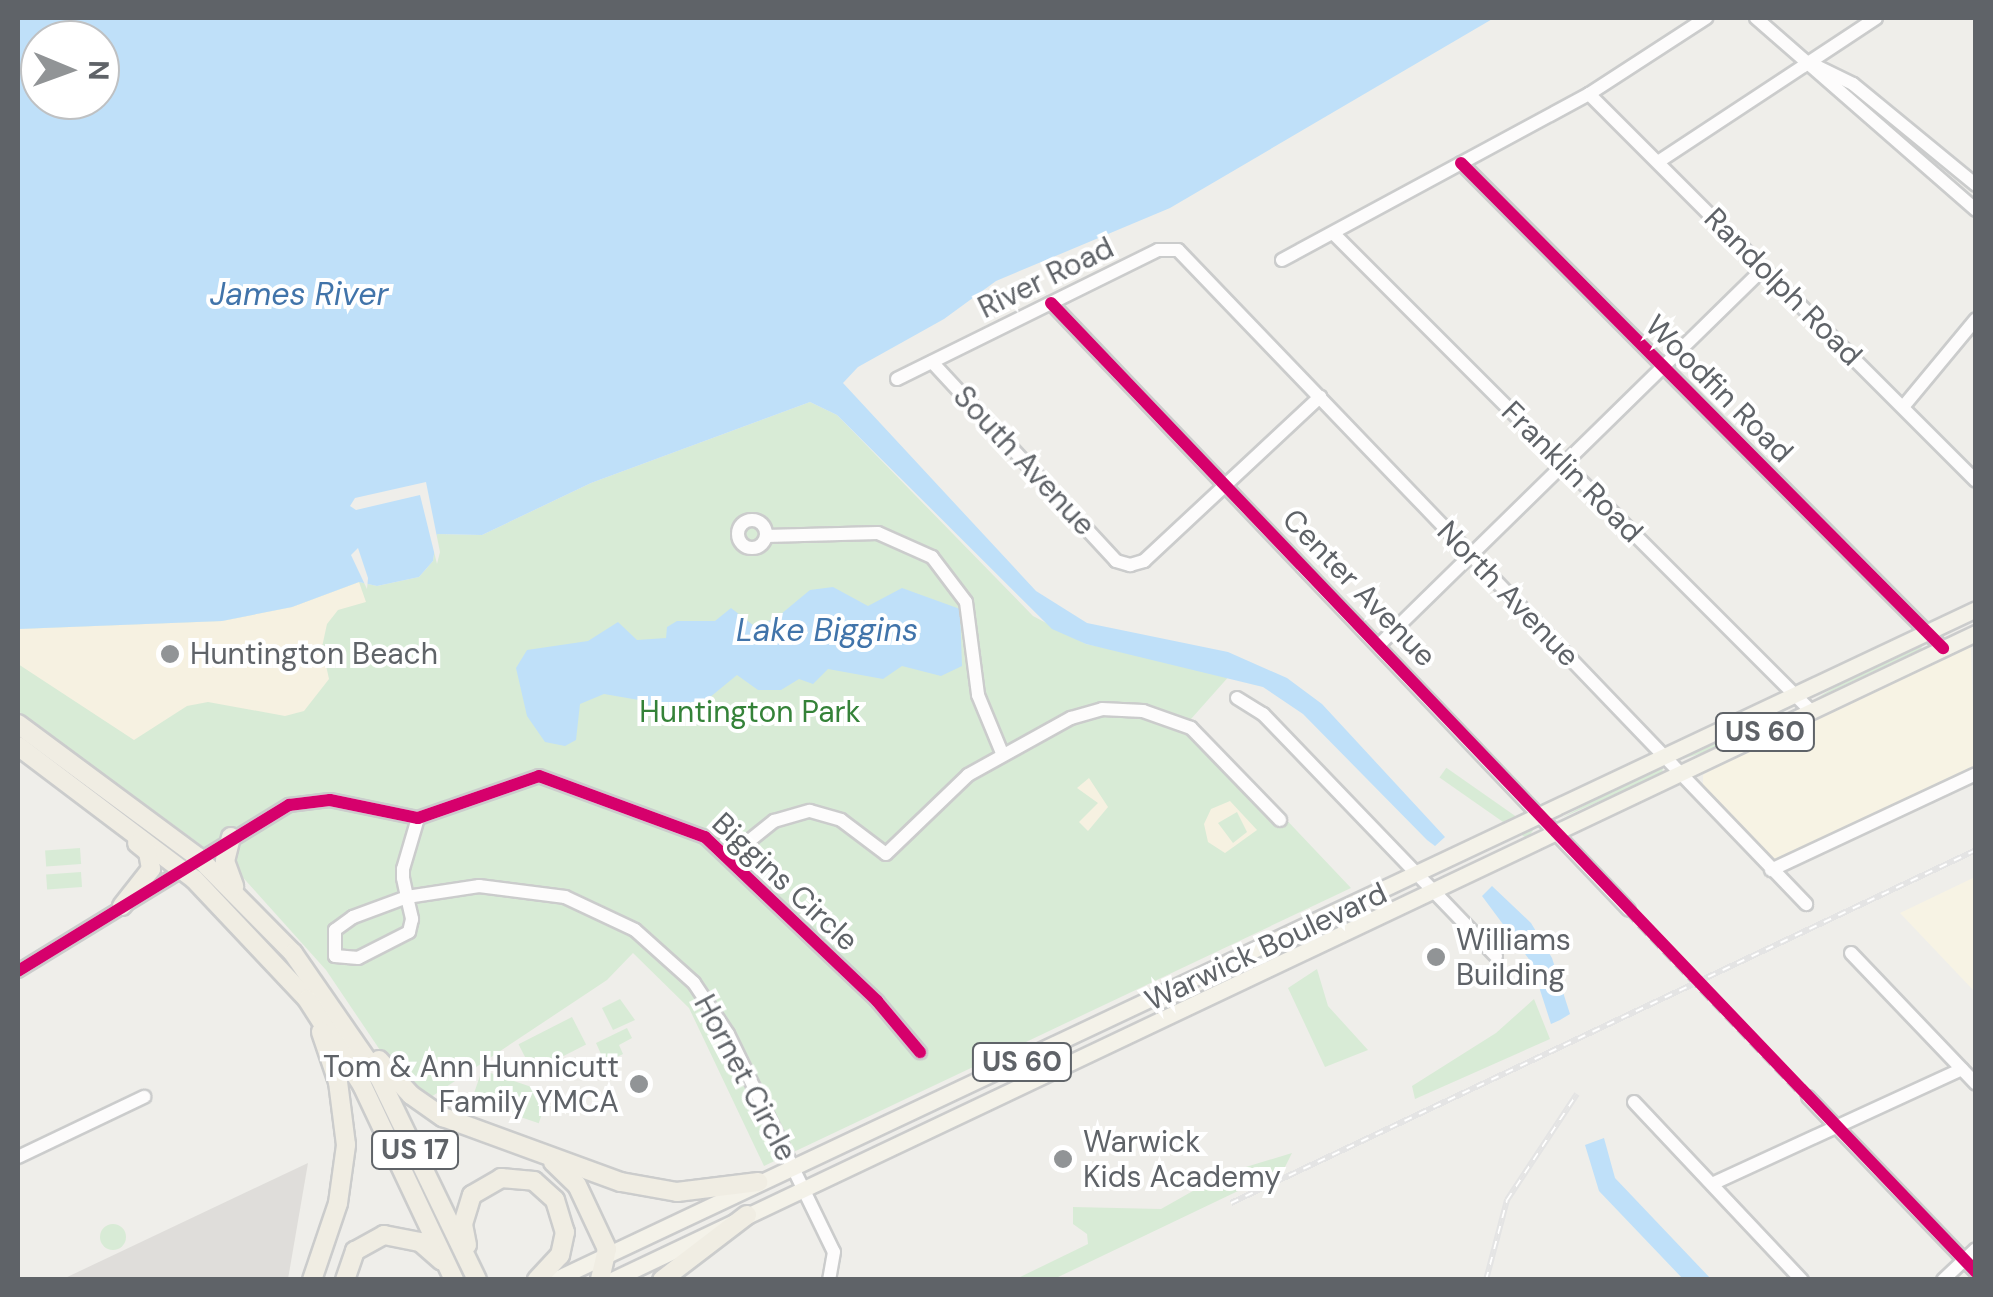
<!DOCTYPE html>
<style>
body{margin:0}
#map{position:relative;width:1993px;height:1297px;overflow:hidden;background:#efeeea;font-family:"DM Sans",sans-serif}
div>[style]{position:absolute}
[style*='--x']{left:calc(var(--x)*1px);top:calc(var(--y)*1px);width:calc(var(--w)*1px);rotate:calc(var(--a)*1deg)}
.commercial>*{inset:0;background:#f7f3e4}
.industrial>*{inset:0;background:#dfddda}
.green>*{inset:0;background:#d8ebd6;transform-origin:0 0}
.round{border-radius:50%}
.sand>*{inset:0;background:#f6f1e1}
.water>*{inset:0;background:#bfe0f9}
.pier>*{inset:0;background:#efeeea}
.minor-tunnel>*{height:12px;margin-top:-6px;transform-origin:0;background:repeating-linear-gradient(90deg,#cbcbca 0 12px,transparent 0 18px)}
.roads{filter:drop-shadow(2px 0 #cbcccc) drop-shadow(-2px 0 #cbcccc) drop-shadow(0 2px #cbcccc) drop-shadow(0 -2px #cbcccc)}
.minor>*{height:12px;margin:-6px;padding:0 6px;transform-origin:6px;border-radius:6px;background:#fdfcfc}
.minor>.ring{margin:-6px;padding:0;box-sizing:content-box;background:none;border:12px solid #fdfcfc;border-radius:50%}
.major>*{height:15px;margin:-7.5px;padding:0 7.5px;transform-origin:7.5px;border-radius:7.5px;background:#f4f2e9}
.highway>*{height:18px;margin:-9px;padding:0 9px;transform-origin:9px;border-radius:9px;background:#f0ede3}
.rail>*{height:6px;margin-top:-3px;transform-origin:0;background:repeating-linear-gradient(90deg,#fff 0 8px,#e4e4e4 0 16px);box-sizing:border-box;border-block:2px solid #e4e4e4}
.cycleway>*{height:12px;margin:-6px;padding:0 6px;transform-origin:6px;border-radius:6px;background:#d6006c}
.dots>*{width:28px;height:28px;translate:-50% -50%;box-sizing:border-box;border:5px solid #fff;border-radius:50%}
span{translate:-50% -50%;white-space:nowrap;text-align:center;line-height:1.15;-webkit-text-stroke:8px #fff;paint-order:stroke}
.shield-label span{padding:2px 8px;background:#fff;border:2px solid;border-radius:8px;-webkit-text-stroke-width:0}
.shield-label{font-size:28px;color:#5f6368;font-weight:700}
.street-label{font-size:30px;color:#5f6368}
.poi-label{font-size:30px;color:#5f6368}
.left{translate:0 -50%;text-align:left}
.right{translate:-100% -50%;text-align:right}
.park-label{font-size:30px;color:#348238}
.water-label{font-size:32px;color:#4174aa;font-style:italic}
.frame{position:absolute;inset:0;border:20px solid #5f6368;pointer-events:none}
.north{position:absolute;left:20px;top:20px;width:100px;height:100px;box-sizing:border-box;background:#fff;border:2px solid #bfc1c3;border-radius:50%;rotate:91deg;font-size:28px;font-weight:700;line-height:40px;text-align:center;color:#5f6368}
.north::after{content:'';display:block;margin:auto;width:35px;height:45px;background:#919496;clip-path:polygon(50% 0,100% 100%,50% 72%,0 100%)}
</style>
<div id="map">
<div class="commercial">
<div style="clip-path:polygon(1971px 647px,1975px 768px,1775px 862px,1703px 786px,1703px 775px,1742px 753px)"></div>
<div style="clip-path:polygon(1975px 877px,1975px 992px,1900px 913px)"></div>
</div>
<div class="industrial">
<div style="clip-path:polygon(308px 1163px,288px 1279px,63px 1279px)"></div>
</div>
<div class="green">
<div style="clip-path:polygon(810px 402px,837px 415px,1033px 616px,1086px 644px,1231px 674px,1191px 719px,1351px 888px,764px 1166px,689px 1008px,633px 953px,607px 980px,428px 1099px,386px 1059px,326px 970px,238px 872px,18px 711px,18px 629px,222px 621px,292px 607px,359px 582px,377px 586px,419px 577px,433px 561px,437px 534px,482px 535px,591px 483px)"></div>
<div style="clip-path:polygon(1924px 641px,1921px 649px,1815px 699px,1894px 652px)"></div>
<div style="clip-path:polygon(1795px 705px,1722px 747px,1682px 759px,1683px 755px)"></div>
<div style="clip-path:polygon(1663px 768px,1662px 774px,1561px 818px,1650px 770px)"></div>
<div style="left:1534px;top:829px;width:12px;height:107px;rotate:125deg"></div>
<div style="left:80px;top:848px;width:16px;height:35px;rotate:86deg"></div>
<div style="left:81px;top:872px;width:15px;height:35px;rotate:86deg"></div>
<div style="clip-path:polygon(1317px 969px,1328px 1006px,1368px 1050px,1325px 1067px,1288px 988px)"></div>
<div style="clip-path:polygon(620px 999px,635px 1020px,613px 1030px,602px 1008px)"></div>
<div style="clip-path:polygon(1534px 999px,1550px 1039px,1415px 1099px,1412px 1086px,1496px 1033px)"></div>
<div style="left:572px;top:1017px;width:31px;height:60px;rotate:63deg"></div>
<div style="clip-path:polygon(627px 1028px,632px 1038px,619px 1045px,623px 1054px,605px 1063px,596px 1043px)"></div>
<div style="left:482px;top:1070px;width:71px;height:32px;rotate:19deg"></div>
<div style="clip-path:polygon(1292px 1153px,1284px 1169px,1054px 1279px,1016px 1279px,1088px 1244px,1087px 1234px,1073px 1224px,1073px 1207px,1161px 1209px,1223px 1174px)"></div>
<div class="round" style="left:100px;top:1224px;width:26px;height:26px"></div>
</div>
<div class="sand">
<div style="clip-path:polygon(359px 582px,366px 602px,338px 610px,327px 624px,322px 647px,329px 679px,304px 711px,285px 716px,208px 702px,187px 706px,134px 740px,18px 664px,18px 629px,222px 621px,292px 607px)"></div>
<div style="clip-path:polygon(1089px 778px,1108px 807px,1088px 831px,1079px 822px,1098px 803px,1077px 788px)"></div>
<div style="clip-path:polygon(evenodd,1230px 801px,1257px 830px,1225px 853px,1208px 842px,1204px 824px,1211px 809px,1230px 801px,1237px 812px,1247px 832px,1233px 843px,1218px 823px,1237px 812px)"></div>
</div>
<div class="water">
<div style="clip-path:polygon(evenodd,18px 18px,1494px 18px,1170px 208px,996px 281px,944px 319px,858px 367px,843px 383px,1036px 591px,1087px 623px,1228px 652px,1287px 678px,1322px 704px,1445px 837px,1435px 846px,1427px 840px,1303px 714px,1263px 687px,1086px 644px,1052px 629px,837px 415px,810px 402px,591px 483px,482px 535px,437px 534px,433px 561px,419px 577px,377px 586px,359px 582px,292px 607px,222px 621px,18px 629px,18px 18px,40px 40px,100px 40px,100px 100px,40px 100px,40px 40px)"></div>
<div style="clip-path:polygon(833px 587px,868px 606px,902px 588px,960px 609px,962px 666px,941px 676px,902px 666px,883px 679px,828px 669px,813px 684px,799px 679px,781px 690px,758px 690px,737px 675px,709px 698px,688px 703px,665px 720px,639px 700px,604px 694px,580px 704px,576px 740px,565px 746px,545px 742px,527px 716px,516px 668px,527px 650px,588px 641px,618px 622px,637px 640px,666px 638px,667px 627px,677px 621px,715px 621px,731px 608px,753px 625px,775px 619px,810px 590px)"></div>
<div style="clip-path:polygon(1492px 886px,1531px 923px,1552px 958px,1570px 1014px,1560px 1020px,1551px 1024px,1531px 962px,1482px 896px)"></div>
<div style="clip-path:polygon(1604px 1138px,1615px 1178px,1711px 1279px,1683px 1279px,1599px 1191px,1585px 1145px)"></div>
</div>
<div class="pier">
<div style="clip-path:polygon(426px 482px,440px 552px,437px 564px,420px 495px,356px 510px,350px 506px,355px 498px)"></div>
<div style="clip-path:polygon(358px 548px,368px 578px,367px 589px,351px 555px)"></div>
</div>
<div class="minor-tunnel">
<div style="--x:1629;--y:910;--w:259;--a:46.3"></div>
</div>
<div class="roads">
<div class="minor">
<div style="--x:1756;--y:18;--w:292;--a:41.1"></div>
<div style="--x:1816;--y:66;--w:41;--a:25.9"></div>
<div style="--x:1853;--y:84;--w:159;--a:39.4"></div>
<div style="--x:1589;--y:94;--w:547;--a:45"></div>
<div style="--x:1658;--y:162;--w:261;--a:-33.4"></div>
<div style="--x:1461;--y:163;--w:684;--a:45.18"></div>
<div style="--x:1334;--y:234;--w:675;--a:45"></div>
<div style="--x:1282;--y:260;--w:349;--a:-28.4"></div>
<div style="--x:1589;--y:94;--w:140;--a:-33"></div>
<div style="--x:1051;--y:303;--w:838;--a:46.4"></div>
<div style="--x:932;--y:362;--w:271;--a:47.2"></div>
<div style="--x:1116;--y:561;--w:15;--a:16"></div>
<div style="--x:1130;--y:565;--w:15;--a:-16"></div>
<div style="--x:1144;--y:561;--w:241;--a:-43"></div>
<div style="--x:897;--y:379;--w:291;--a:-26.3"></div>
<div style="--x:1158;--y:250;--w:20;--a:0"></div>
<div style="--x:1178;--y:250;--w:907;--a:46.16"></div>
<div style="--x:1903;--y:407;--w:114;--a:-50.3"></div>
<div class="ring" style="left:738px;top:520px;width:16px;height:16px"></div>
<div style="--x:766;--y:536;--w:112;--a:-1.5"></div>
<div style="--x:878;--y:533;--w:59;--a:24"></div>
<div style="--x:932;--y:557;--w:56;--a:52.9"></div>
<div style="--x:966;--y:602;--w:94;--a:82.6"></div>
<div style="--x:978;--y:695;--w:63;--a:67.5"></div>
<div style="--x:1379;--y:645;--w:539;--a:-44.4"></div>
<div style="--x:1237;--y:698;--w:31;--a:32"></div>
<div style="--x:1263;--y:714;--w:336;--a:46.1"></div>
<div style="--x:418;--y:818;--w:53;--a:106.4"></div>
<div style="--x:403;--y:869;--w:9;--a:90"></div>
<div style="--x:403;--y:878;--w:19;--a:78"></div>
<div style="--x:407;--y:897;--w:23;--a:77"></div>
<div style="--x:412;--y:919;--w:13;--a:103"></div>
<div style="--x:409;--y:932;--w:57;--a:153"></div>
<div style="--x:358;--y:958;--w:23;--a:-175"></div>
<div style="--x:335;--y:956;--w:26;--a:-90"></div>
<div style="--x:335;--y:930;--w:22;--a:-36"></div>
<div style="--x:353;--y:917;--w:58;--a:-20.3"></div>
<div style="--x:407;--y:897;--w:73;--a:-8.7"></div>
<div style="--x:479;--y:886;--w:87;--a:7.3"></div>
<div style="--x:565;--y:897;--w:77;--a:25.2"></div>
<div style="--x:635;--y:930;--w:79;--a:41.9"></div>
<div style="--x:694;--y:983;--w:61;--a:56.3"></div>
<div style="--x:728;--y:1034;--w:242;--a:64.1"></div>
<div style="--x:834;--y:1252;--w:28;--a:100"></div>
<div style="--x:729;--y:857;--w:58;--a:-38.7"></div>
<div style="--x:774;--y:821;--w:37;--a:-16"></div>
<div style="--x:810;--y:811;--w:32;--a:16"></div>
<div style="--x:841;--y:820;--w:56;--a:37.1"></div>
<div style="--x:886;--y:854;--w:114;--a:-43.9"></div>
<div style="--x:968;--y:775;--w:118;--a:-29"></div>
<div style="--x:1071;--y:718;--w:32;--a:-16"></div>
<div style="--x:1102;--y:709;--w:41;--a:2.8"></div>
<div style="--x:1143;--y:711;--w:51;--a:19.5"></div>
<div style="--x:1191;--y:728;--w:128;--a:45.9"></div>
<div style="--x:1771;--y:870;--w:226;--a:-25.1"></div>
<div style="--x:1851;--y:953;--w:181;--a:46.3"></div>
<div style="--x:18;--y:971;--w:318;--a:-31.5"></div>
<div style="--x:289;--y:805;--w:41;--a:-7"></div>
<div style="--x:330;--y:800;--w:90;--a:11.6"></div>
<div style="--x:418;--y:818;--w:128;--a:-19.1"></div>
<div style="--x:539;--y:776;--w:177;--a:20.2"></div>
<div style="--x:705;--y:837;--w:238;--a:43.6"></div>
<div style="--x:877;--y:1001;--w:67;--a:49.9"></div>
<div style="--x:1808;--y:1097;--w:243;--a:46.2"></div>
<div style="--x:1634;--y:1102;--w:245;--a:46.7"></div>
<div style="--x:18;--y:1157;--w:140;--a:-25.5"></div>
<div style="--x:1712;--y:1184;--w:275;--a:-24.7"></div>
<div style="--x:1943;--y:1280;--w:45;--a:-43.2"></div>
</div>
<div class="major">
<div style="--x:554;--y:1280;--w:1572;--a:-25.26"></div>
<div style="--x:612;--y:1280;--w:1510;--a:-25.38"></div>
</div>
<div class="highway">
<div style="--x:18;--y:724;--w:224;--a:36.5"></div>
<div style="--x:198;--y:857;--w:135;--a:45.3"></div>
<div style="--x:293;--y:953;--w:151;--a:55.3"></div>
<div style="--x:379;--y:1077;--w:225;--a:64.2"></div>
<div style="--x:18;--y:746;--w:221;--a:37.1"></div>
<div style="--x:194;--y:879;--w:165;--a:46.7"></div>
<div style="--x:307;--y:999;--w:102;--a:57.4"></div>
<div style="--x:362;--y:1085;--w:216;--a:64.7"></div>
<div style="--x:231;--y:837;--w:25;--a:104"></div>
<div style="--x:225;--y:861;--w:27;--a:70"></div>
<div style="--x:122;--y:906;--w:47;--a:-51.9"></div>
<div style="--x:151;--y:869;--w:17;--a:-100"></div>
<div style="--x:148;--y:852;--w:14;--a:-141"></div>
<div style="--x:379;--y:1060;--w:47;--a:47.6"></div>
<div style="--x:411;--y:1095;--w:39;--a:35"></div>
<div style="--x:443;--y:1117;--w:189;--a:20.1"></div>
<div style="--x:621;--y:1182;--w:57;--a:10.1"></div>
<div style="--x:677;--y:1192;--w:82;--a:-7"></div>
<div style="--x:553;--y:1162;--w:33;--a:44"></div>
<div style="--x:577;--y:1185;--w:71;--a:64.9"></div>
<div style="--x:607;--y:1249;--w:32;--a:103"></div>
<div style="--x:467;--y:1245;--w:21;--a:-101"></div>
<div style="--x:463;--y:1224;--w:30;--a:-73"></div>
<div style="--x:472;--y:1195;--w:34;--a:-30"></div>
<div style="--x:501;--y:1178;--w:33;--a:5"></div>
<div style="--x:534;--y:1181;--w:28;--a:42"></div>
<div style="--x:555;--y:1200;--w:34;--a:73"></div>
<div style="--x:565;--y:1232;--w:24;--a:102"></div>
<div style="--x:560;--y:1255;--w:34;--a:133"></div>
<div style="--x:312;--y:1280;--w:81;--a:-71.3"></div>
<div style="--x:338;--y:1203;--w:59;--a:-82.1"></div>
<div style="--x:346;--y:1145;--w:64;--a:-97.2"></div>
<div style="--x:338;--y:1082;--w:53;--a:-108.8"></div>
<div style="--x:345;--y:1280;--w:31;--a:-71"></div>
<div style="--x:355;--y:1251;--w:33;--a:-29"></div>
<div style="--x:384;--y:1235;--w:37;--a:11"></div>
<div style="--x:420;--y:1242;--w:28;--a:41"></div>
<div style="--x:662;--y:1280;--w:107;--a:-37.4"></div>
</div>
</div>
<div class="rail">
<div style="--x:1231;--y:1203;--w:824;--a:-25.35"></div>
<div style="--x:1486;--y:1280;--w:83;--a:-75.3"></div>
<div style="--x:1507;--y:1200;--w:127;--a:-56.6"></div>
</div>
<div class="cycleway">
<div style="--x:1461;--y:163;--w:684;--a:45.18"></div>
<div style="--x:1051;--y:303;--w:1340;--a:46.33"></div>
<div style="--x:18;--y:971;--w:318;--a:-31.5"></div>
<div style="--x:289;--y:805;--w:41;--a:-7"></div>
<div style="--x:330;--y:800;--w:90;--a:11.6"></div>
<div style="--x:418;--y:818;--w:128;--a:-19.1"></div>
<div style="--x:539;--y:776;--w:177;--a:20.2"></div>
<div style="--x:705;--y:837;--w:238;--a:43.6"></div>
<div style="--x:877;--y:1001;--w:67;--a:49.9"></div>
</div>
<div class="dots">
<div style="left:170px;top:654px;background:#919496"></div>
<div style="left:1436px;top:957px;background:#919496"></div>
<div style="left:639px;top:1084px;background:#919496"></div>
<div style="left:1063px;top:1159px;background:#919496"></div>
</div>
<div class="shield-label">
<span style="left:1765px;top:732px">US 60</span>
<span style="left:1022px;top:1062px">US 60</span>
<span style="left:415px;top:1150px">US 17</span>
</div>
<div class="street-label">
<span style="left:1046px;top:278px;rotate:-26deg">River Road</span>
<span style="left:1783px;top:287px;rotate:45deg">Randolph Road</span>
<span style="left:1719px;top:389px;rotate:45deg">Woodfin Road</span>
<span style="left:1024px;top:461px;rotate:47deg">South Avenue</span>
<span style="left:1572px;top:472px;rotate:45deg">Franklin Road</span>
<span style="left:1359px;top:588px;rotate:46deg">Center Avenue</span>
<span style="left:1508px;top:594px;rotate:46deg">North Avenue</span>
<span style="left:785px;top:882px;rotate:43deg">Biggins Circle</span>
<span style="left:1266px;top:947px;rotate:-25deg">Warwick Boulevard</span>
<span style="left:745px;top:1078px;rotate:62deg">Hornet Circle</span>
</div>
<div class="poi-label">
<span class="left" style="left:190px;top:654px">Huntington Beach</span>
<span class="left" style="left:1456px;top:957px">Williams<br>Building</span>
<span class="right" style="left:619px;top:1084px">Tom &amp; Ann Hunnicutt<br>Family YMCA</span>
<span class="left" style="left:1083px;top:1159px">Warwick<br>Kids Academy</span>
</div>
<div class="park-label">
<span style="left:750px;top:712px">Huntington Park</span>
</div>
<div class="water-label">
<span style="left:299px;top:294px">James River</span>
<span style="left:827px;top:630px">Lake Biggins</span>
</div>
<div class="frame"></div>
<div class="north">N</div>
</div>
